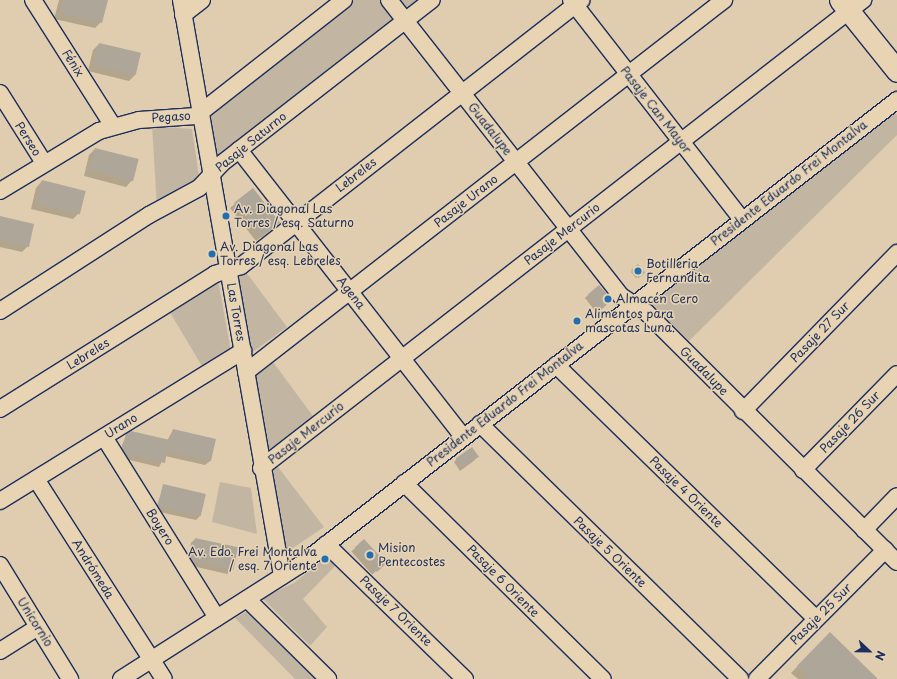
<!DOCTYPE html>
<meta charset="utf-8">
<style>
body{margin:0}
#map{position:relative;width:897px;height:679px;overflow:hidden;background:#e0cdaf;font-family:"Playpen Sans",sans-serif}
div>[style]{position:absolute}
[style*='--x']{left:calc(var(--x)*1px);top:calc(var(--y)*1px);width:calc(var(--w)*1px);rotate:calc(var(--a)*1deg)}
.green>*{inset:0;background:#c2b6a3}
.shadow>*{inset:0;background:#0003;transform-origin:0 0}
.building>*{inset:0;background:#afa69a;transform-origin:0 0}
.roads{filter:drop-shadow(1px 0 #1b2f5e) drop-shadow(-1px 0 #1b2f5e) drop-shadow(0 1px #1b2f5e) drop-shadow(0 -1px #1b2f5e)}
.minor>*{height:16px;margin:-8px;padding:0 8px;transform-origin:8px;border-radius:8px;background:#e8d4b2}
.major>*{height:21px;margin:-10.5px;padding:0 10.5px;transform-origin:10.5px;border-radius:10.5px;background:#e8d4b2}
.dots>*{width:11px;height:11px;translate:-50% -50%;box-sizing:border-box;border:2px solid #e8d4b2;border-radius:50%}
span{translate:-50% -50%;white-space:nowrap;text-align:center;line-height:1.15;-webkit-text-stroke:3px #e8d4b2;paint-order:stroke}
.street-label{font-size:12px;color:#1b2f5e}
.poi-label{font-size:12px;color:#1b2f5e}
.left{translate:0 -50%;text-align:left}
.right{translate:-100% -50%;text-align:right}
.north{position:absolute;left:849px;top:631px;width:40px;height:40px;-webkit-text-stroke:3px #e8d4b2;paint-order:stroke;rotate:112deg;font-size:11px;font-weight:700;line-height:16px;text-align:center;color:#1b2f5e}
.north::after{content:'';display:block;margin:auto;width:14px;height:18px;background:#1b2f5e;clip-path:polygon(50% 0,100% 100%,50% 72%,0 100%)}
</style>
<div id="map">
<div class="green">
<div style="clip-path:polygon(350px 0,380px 0,396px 19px,216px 158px,206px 112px)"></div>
<div style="clip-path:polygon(396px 0,422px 0,405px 12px)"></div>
<div style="clip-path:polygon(893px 112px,897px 115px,897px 135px,689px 341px,650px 302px)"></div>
<div style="clip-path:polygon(152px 126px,192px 129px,199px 177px,157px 207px)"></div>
<div style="clip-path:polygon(243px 268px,287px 327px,249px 355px,234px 274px)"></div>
<div style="clip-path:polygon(218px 280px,231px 351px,203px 368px,168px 309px)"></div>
<div style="clip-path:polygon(270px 358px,313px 416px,267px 452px,253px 371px)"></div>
<div style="clip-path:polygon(275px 463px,324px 527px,284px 554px,269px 466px)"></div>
<div style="clip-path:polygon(220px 482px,251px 488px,257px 534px,212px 522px)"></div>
<div style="clip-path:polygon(329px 555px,337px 564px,303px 599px,327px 627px,310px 646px,262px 598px,294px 583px)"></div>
<div style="clip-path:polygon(251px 609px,320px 679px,295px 679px,235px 618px)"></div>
</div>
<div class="shadow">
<div style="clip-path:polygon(59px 0,102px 0,101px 22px,95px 28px,54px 19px)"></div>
<div style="clip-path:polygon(99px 44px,135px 75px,129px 81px,88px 71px,93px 50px)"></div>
<div style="clip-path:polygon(95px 149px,132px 180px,126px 187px,84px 176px,89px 155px)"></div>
<div style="clip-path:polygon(42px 181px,79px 213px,73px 219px,31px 209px,36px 188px)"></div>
<div style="clip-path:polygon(253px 189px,274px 227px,256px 241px,230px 208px)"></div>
<div style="clip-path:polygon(0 217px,28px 246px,22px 252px,0 247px)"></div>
<div style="clip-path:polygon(638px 265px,643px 272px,636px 278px,631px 272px)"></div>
<div style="clip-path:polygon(588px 295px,608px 303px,596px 312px,585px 298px)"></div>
<div style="clip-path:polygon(173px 430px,215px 440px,210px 461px,205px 465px,165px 456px,159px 467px,121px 458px,119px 454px,126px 435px,167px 441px)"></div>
<div style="clip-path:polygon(457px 459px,475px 460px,460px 471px,454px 462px)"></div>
<div style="clip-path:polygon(164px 485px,200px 516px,196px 520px,155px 511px)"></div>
<div style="clip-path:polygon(195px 539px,232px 569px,227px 574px,188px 565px,191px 543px)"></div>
<div style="left:364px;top:540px;width:31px;height:17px;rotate:48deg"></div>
<div style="clip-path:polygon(830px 633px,871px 679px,798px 679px,791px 673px)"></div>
</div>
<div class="building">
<div style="clip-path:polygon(63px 0,108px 0,102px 23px,60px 13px)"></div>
<div style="left:99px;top:43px;width:43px;height:23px;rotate:13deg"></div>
<div style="left:95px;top:148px;width:45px;height:23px;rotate:14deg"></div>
<div style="left:42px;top:180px;width:45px;height:24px;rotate:14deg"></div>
<div style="left:253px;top:188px;width:44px;height:24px;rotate:52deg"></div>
<div style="clip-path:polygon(0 216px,34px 224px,29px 247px,0 240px)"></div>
<div style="left:638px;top:264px;width:11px;height:9px;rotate:49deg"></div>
<div style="left:599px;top:285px;width:20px;height:15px;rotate:49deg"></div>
<div style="clip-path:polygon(173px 429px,216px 439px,211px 461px,167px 451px,165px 463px,126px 454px,123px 449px,126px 434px,131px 431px,170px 440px)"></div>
<div style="left:472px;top:447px;width:12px;height:20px;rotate:55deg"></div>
<div style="left:163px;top:484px;width:44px;height:23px;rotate:13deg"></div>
<div style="left:195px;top:538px;width:44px;height:23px;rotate:12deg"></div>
<div style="left:364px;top:539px;width:33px;height:13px;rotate:47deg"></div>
<div style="clip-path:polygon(830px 632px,878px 679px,810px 679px,797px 666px)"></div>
</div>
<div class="roads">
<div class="minor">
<div style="--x:33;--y:0;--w:149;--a:57.6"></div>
<div style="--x:181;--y:0;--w:585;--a:80.05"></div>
<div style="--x:389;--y:0;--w:376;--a:51.9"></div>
<div style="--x:621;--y:296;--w:30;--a:33"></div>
<div style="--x:646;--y:312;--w:354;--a:44.9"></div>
<div style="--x:571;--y:0;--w:279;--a:52.1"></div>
<div style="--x:183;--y:15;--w:24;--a:-38"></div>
<div style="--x:0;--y:93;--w:83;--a:57.8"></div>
<div style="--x:239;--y:150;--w:364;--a:52"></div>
<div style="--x:0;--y:191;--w:116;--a:-31.2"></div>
<div style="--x:99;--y:131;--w:41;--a:-15.4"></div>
<div style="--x:139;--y:120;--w:57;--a:-4"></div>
<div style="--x:196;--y:116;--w:188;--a:-38.1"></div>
<div style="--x:0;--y:311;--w:177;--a:-32.8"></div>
<div style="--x:149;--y:215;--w:57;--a:-28.4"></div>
<div style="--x:199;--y:188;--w:33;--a:-47"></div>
<div style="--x:221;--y:164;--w:267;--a:-37.9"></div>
<div style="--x:556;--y:365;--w:363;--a:44.3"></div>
<div style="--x:246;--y:372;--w:606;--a:-37.89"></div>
<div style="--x:0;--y:409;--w:254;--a:-32.1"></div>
<div style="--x:215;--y:274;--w:27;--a:-17"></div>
<div style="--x:241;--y:266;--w:432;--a:-38"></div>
<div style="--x:743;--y:411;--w:221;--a:-45.7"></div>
<div style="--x:480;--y:424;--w:364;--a:44.4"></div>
<div style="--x:104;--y:437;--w:213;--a:58"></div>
<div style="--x:261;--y:468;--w:763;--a:-37.86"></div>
<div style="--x:803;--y:470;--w:134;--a:-45.6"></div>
<div style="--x:36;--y:479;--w:237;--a:57.4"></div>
<div style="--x:404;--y:483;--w:279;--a:44.6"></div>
<div style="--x:0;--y:501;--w:286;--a:-31.7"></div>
<div style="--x:864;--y:530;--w:47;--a:-45.9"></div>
<div style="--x:326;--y:544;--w:194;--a:44.2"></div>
<div style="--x:0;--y:565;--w:134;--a:58.4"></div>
<div style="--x:247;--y:599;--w:114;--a:44.6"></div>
<div style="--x:0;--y:651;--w:45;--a:-32.3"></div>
<div style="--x:121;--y:679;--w:212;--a:-32.5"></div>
<div style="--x:300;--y:565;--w:757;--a:-37.91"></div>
<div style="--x:757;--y:679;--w:182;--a:-45.2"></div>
</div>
<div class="major">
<div style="--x:840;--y:0;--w:91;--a:51.2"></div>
</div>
</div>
<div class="dots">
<div style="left:226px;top:216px;background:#1f6fb2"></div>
<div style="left:212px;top:254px;background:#1f6fb2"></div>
<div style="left:638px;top:271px;background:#1f6fb2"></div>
<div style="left:608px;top:299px;background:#1f6fb2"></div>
<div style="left:577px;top:321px;background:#1f6fb2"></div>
<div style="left:370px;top:555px;background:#1f6fb2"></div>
<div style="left:325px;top:559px;background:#1f6fb2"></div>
</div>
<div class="street-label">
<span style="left:73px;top:63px;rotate:58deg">Fénix</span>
<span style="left:656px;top:110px;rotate:52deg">Pasaje Can Mayor</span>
<span style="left:171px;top:117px;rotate:-4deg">Pegaso</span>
<span style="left:490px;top:129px;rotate:52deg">Guadalupe</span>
<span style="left:28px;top:139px;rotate:58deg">Perseo</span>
<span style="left:251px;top:142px;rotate:-39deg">Pasaje Saturno</span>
<span style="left:356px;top:175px;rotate:-38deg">Lebreles</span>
<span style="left:789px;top:183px;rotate:-38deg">Presidente Eduardo Frei Montalva</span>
<span style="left:466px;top:201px;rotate:-38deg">Pasaje Urano</span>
<span style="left:562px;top:234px;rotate:-38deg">Pasaje Mercurio</span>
<span style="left:351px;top:293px;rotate:52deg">Agena</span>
<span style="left:236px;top:312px;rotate:80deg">Las Torres</span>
<span style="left:820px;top:332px;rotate:-46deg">Pasaje 27 Sur</span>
<span style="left:88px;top:354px;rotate:-32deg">Lebreles</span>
<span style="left:704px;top:371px;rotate:45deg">Guadalupe</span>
<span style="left:505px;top:404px;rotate:-38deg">Presidente Eduardo Frei Montalva</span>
<span style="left:850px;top:422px;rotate:-46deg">Pasaje 26 Sur</span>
<span style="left:121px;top:426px;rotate:-32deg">Urano</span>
<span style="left:306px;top:433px;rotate:-38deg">Pasaje Mercurio</span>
<span style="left:686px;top:492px;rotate:44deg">Pasaje 4 Oriente</span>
<span style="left:160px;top:527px;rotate:58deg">Boyero</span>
<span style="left:610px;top:552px;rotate:44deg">Pasaje 5 Oriente</span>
<span style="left:93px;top:569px;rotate:58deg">Andrómeda</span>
<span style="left:503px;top:581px;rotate:45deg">Pasaje 6 Oriente</span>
<span style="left:396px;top:611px;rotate:44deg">Pasaje 7 Oriente</span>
<span style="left:821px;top:614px;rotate:-45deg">Pasaje 25 Sur</span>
<span style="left:35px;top:622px;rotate:58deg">Unicornio</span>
</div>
<div class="poi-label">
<span class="left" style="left:234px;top:216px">Av. Diagonal Las<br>Torres / esq. Saturno</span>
<span class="left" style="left:220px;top:254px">Av. Diagonal Las<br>Torres / esq. Lebreles</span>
<span class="left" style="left:646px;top:271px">Botilleria<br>Fernandita</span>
<span class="left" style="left:616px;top:299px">Almacén Cero</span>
<span class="left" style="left:585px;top:321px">Alimentos para<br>mascotas Luna.</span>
<span class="left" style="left:378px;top:555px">Mision<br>Pentecostes</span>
<span class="right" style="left:317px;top:559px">Av. Edo. Frei Montalva<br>/ esq. 7 Oriente</span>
</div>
<div class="north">N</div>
</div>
